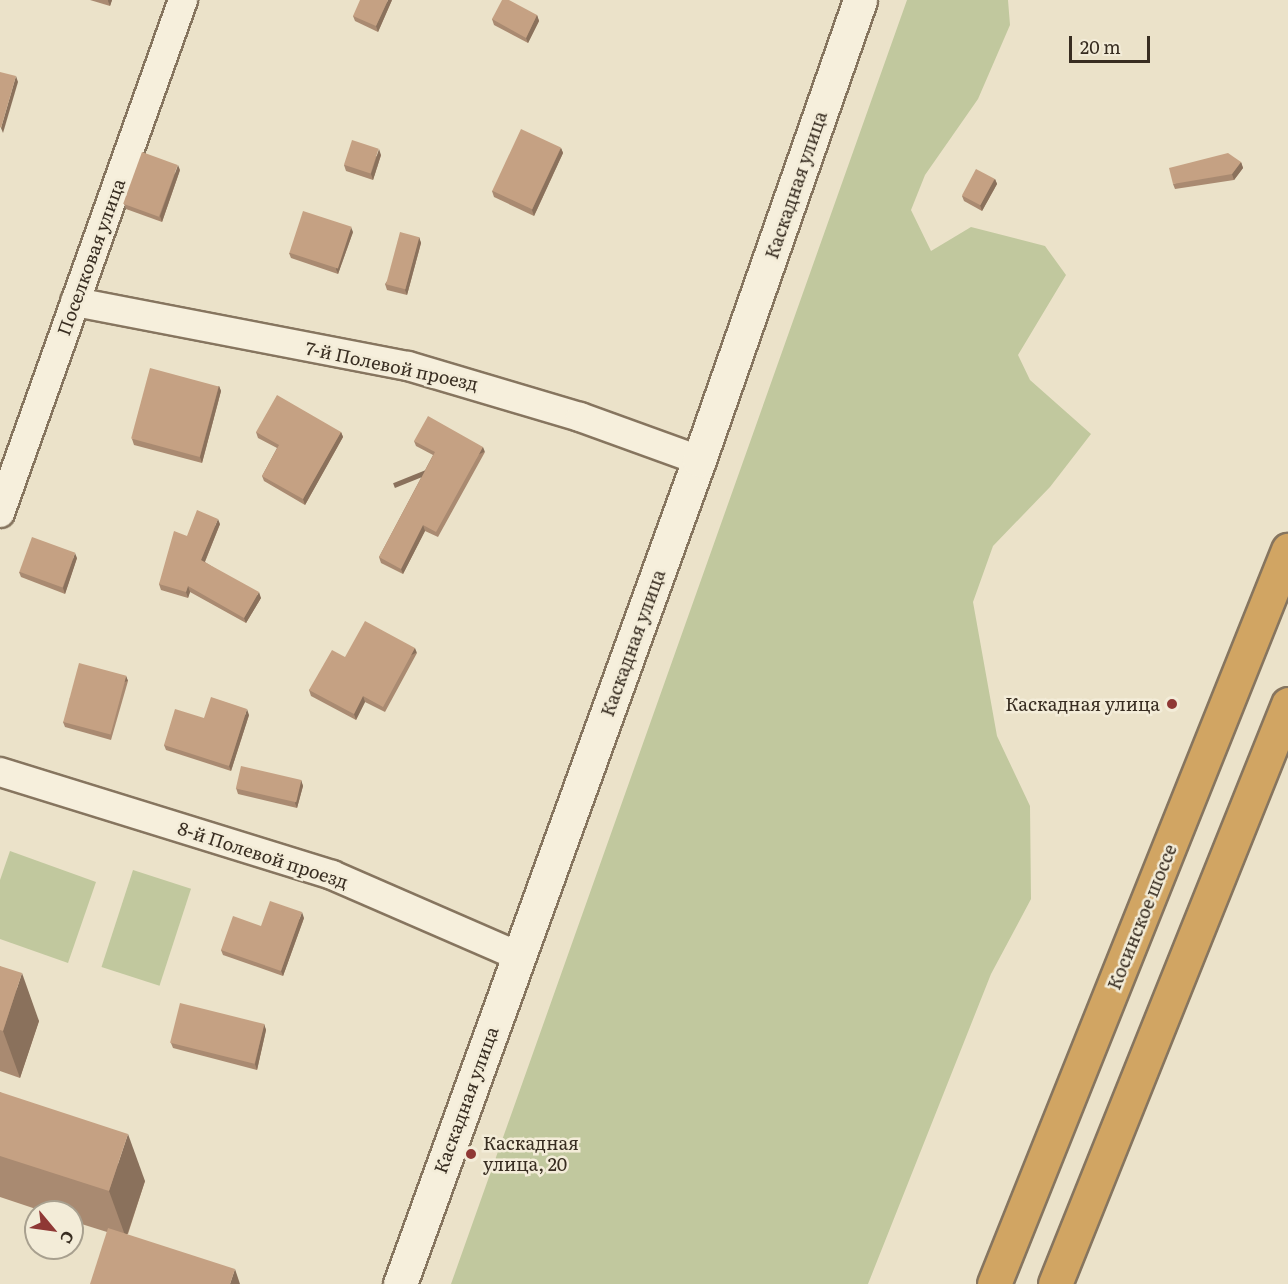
<!DOCTYPE html>
<meta charset="utf-8">
<style>
body{margin:0}
#map{position:relative;width:1288px;height:1284px;overflow:hidden;background:#ebe2c9;font-family:Literata,serif}
div>[style]{position:absolute}
[style*='--x']{left:calc(var(--x)*1px);top:calc(var(--y)*1px);width:calc(var(--w)*1px);rotate:calc(var(--a)*1deg)}
.green>*{inset:0;background:#c1c89e;transform-origin:0 0}
.roads{filter:drop-shadow(2px 0 #86755f) drop-shadow(-2px 0 #86755f) drop-shadow(0 2px #86755f) drop-shadow(0 -2px #86755f)}
.street>*{height:28px;margin:-14px;padding:0 14px;transform-origin:14px;border-radius:14px;background:#f6efdc}
.secondary>*{height:33px;margin:-16.5px;padding:0 16.5px;transform-origin:16.5px;border-radius:16.5px;background:#f6efdc}
.highway>*{height:33px;margin:-16.5px;padding:0 16.5px;transform-origin:16.5px;border-radius:16.5px;background:#d1a563}
.wall>*{inset:0;background:#a98a71}
.shaded-wall>*{inset:0;background:#8a715c;transform-origin:0 0}
.building>*{inset:0;background:#c5a183;transform-origin:0 0}
.dots>*{width:16px;height:16px;translate:-50% -50%;box-sizing:border-box;border:3px solid #f3ecd8;border-radius:50%}
span{translate:-50% -50%;white-space:nowrap;text-align:center;line-height:1.15;-webkit-text-stroke:5px #f3ecd8;paint-order:stroke}
.street-label{font-size:18px;color:#382d21}
.poi-label{font-size:18px;color:#382d21}
.right{translate:-100% -50%;text-align:right}
.left{translate:0 -50%;text-align:left}
.north{position:absolute;left:24px;top:1200px;width:60px;height:60px;box-sizing:border-box;background:#f3ecd8;border:2px solid #a8a08f;border-radius:50%;rotate:119deg;font-size:16px;font-weight:700;line-height:24px;text-align:center;color:#382d21}
.north::after{content:'';display:block;margin:auto;width:21px;height:27px;background:#8f3835;clip-path:polygon(50% 0,100% 100%,50% 72%,0 100%)}
.scale{position:absolute;left:1069px;top:36px;width:81px;height:27px;box-sizing:border-box;border:3px solid #382d21;border-top:0;padding-left:8px;font-size:18px;line-height:21px;white-space:nowrap;color:#382d21;-webkit-text-stroke:4px #f3ecd8;paint-order:stroke}
</style>
<div id="map">
<div class="green">
<div style="clip-path:polygon(907px 0,1008px 0,1010px 25px,978px 99px,925px 175px,911px 210px,931px 251px,971px 227px,1045px 246px,1066px 275px,1018px 355px,1030px 380px,1091px 434px,1050px 487px,993px 546px,973px 602px,997px 736px,1030px 806px,1031px 899px,991px 974px,868px 1284px,451px 1284px)"></div>
<div style="clip-path:polygon(10px 851px,96px 882px,68px 963px,0 939px,0 880px)"></div>
<div style="left:133px;top:870px;width:61px;height:102px;rotate:18deg"></div>
</div>
<div class="roads">
<div class="street">
<div style="--x:75;--y:302;--w:339;--a:10.9"></div>
<div style="--x:408;--y:366;--w:179;--a:16.5"></div>
<div style="--x:580;--y:417;--w:127;--a:19.9"></div>
<div style="--x:0;--y:513;--w:545;--a:-70.37"></div>
<div style="--x:0;--y:772;--w:348;--a:17.2"></div>
<div style="--x:332;--y:875;--w:203;--a:23.5"></div>
</div>
<div class="secondary">
<div style="--x:400;--y:1284;--w:877;--a:-70.06"></div>
<div style="--x:699;--y:460;--w:487;--a:-70.7"></div>
</div>
<div class="highway">
<div style="--x:994;--y:1284;--w:791;--a:-68.17"></div>
<div style="--x:1055;--y:1284;--w:625;--a:-68.11"></div>
</div>
</div>
<div class="wall">
<div style="clip-path:polygon(90px 0,112px 0,110px 6px)"></div>
<div style="clip-path:polygon(392px 0,378px 32px,355px 21px,353px 16px)"></div>
<div style="clip-path:polygon(537px 15px,539px 21px,528px 43px,494px 25px,492px 19px)"></div>
<div style="clip-path:polygon(561px 148px,563px 153px,534px 216px,494px 197px,492px 191px)"></div>
<div style="clip-path:polygon(381px 155px,373px 180px,346px 171px,344px 165px)"></div>
<div style="clip-path:polygon(1241px 162px,1243px 168px,1234px 180px,1175px 189px,1173px 184px)"></div>
<div style="clip-path:polygon(180px 170px,162px 222px,126px 209px,124px 204px)"></div>
<div style="clip-path:polygon(995px 179px,997px 184px,982px 211px,964px 201px,962px 196px)"></div>
<div style="clip-path:polygon(353px 232px,338px 274px,291px 258px,289px 253px)"></div>
<div style="clip-path:polygon(419px 237px,421px 243px,407px 295px,387px 290px,385px 284px)"></div>
<div style="clip-path:polygon(219px 386px,221px 391px,202px 463px,134px 445px,132px 439px)"></div>
<div style="clip-path:polygon(256px 432px,341px 432px,343px 437px,305px 505px,264px 481px,262px 476px,277px 448px,258px 438px)"></div>
<div style="clip-path:polygon(414px 441px,485px 452px,438px 537px,425px 531px,403px 574px,381px 563px,379px 557px,433px 455px,416px 446px)"></div>
<div style="clip-path:polygon(220px 524px,205px 562px,261px 598px,246px 623px,190px 592px,188px 598px,161px 590px,159px 584px,187px 536px)"></div>
<div style="clip-path:polygon(77px 558px,65px 594px,21px 577px,19px 572px)"></div>
<div style="clip-path:polygon(417px 653px,385px 712px,365px 702px,356px 720px,311px 696px,309px 690px,345px 657px)"></div>
<div style="clip-path:polygon(126px 676px,128px 681px,111px 740px,65px 727px,63px 722px)"></div>
<div style="clip-path:polygon(249px 715px,231px 771px,166px 750px,164px 745px,204px 718px)"></div>
<div style="clip-path:polygon(301px 780px,303px 786px,297px 808px,238px 794px,236px 788px)"></div>
<div style="clip-path:polygon(304px 918px,283px 976px,223px 955px,221px 950px,261px 926px)"></div>
<div style="clip-path:polygon(0 966px,39px 1021px,20px 1078px,0 1071px)"></div>
<div style="clip-path:polygon(264px 1024px,266px 1030px,257px 1070px,173px 1048px,171px 1043px)"></div>
<div style="clip-path:polygon(0 1092px,145px 1181px,128px 1234px,107px 1232px,72px 1221px,72px 1212px,45px 1212px,0 1197px)"></div>
</div>
<div class="shaded-wall">
<div style="clip-path:polygon(108px 0,112px 0,110px 6px,108px 1px)"></div>
<div style="clip-path:polygon(388px 0,392px 0,378px 32px,376px 26px)"></div>
<div style="clip-path:polygon(537px 15px,539px 21px,528px 43px,526px 38px)"></div>
<div style="clip-path:polygon(16px 76px,18px 82px,3px 133px,1px 128px)"></div>
<div style="clip-path:polygon(561px 148px,563px 153px,534px 216px,532px 210px)"></div>
<div style="clip-path:polygon(379px 149px,381px 155px,373px 180px,371px 174px)"></div>
<div style="clip-path:polygon(1241px 162px,1243px 168px,1234px 180px,1232px 174px)"></div>
<div style="clip-path:polygon(178px 165px,180px 170px,162px 222px,160px 216px)"></div>
<div style="clip-path:polygon(995px 179px,997px 184px,982px 211px,980px 205px)"></div>
<div style="clip-path:polygon(351px 227px,353px 232px,338px 274px,336px 269px)"></div>
<div style="clip-path:polygon(419px 237px,421px 243px,407px 295px,405px 290px)"></div>
<div style="clip-path:polygon(219px 386px,221px 391px,202px 463px,200px 457px)"></div>
<div style="clip-path:polygon(341px 432px,343px 437px,305px 505px,303px 499px)"></div>
<div style="left:483px;top:447px;width:5px;height:97px;rotate:68deg"></div>
<div style="clip-path:polygon(218px 519px,220px 524px,203px 566px,201px 560px)"></div>
<div style="clip-path:polygon(423px 525px,425px 531px,403px 574px,401px 569px)"></div>
<div style="clip-path:polygon(75px 553px,77px 558px,65px 594px,63px 588px)"></div>
<div style="clip-path:polygon(188px 586px,190px 592px,188px 598px,186px 592px)"></div>
<div style="clip-path:polygon(259px 592px,261px 598px,246px 623px,244px 618px)"></div>
<div style="left:415px;top:648px;width:5px;height:67px;rotate:68deg"></div>
<div style="left:126px;top:676px;width:5px;height:61px;rotate:68deg"></div>
<div style="clip-path:polygon(363px 696px,365px 702px,356px 720px,354px 714px)"></div>
<div style="clip-path:polygon(247px 709px,249px 715px,231px 771px,229px 766px)"></div>
<div style="clip-path:polygon(301px 780px,303px 786px,297px 808px,295px 803px)"></div>
<div style="clip-path:polygon(302px 912px,304px 918px,283px 976px,281px 971px)"></div>
<div style="clip-path:polygon(22px 973px,39px 1021px,20px 1078px,3px 1031px)"></div>
<div style="clip-path:polygon(264px 1024px,266px 1030px,257px 1070px,255px 1064px)"></div>
<div style="clip-path:polygon(128px 1134px,145px 1181px,126px 1238px,109px 1191px)"></div>
<div style="clip-path:polygon(235px 1269px,240px 1284px,230px 1284px)"></div>
</div>
<div class="building">
<div style="clip-path:polygon(360px 0,388px 0,376px 26px,353px 16px)"></div>
<div style="clip-path:polygon(502px 0,509px 0,537px 15px,526px 38px,492px 19px)"></div>
<div style="clip-path:polygon(0 72px,16px 76px,1px 128px,0 127px)"></div>
<div style="left:521px;top:129px;width:44px;height:68px;rotate:25deg"></div>
<div style="left:352px;top:140px;width:28px;height:26px;rotate:18deg"></div>
<div style="left:142px;top:152px;width:38px;height:55px;rotate:20deg"></div>
<div style="clip-path:polygon(1228px 153px,1241px 162px,1232px 174px,1173px 184px,1169px 168px)"></div>
<div style="left:976px;top:169px;width:21px;height:30px;rotate:28deg"></div>
<div style="left:303px;top:211px;width:51px;height:44px;rotate:18deg"></div>
<div style="left:400px;top:232px;width:20px;height:54px;rotate:15deg"></div>
<div style="left:150px;top:368px;width:71px;height:73px;rotate:15deg"></div>
<div style="clip-path:polygon(277px 395px,341px 432px,303px 499px,262px 476px,279px 445px,256px 432px)"></div>
<div style="clip-path:polygon(428px 416px,483px 447px,436px 532px,423px 525px,401px 569px,379px 557px,435px 452px,414px 441px)"></div>
<div style="clip-path:polygon(197px 510px,218px 519px,201px 560px,259px 592px,244px 618px,188px 586px,186px 592px,159px 584px,174px 531px,187px 536px)"></div>
<div style="left:32px;top:537px;width:46px;height:37px;rotate:20deg"></div>
<div style="clip-path:polygon(365px 621px,415px 648px,383px 707px,363px 696px,354px 714px,309px 690px,332px 650px,345px 657px)"></div>
<div style="left:79px;top:663px;width:49px;height:61px;rotate:15deg"></div>
<div style="clip-path:polygon(211px 697px,247px 709px,229px 766px,164px 745px,175px 709px,204px 718px)"></div>
<div style="left:241px;top:766px;width:62px;height:23px;rotate:13deg"></div>
<div style="clip-path:polygon(270px 901px,302px 912px,281px 971px,221px 950px,233px 916px,261px 926px)"></div>
<div style="clip-path:polygon(0 966px,22px 973px,3px 1031px,0 1030px)"></div>
<div style="left:180px;top:1003px;width:87px;height:41px;rotate:14deg"></div>
<div style="clip-path:polygon(0 1092px,128px 1134px,109px 1191px,0 1156px)"></div>
<div style="clip-path:polygon(108px 1228px,235px 1269px,230px 1284px,90px 1284px)"></div>
</div>
<div class="dots">
<div style="left:1172px;top:704px;background:#8f3835"></div>
<div style="left:471px;top:1154px;background:#8f3835"></div>
</div>
<div class="street-label">
<span style="left:796px;top:185px;rotate:-71deg">Каскадная улица</span>
<span style="left:91px;top:257px;rotate:-70deg">Поселковая улица</span>
<span style="left:392px;top:366px;rotate:12deg">7-й Полевой проезд</span>
<span style="left:633px;top:643px;rotate:-70deg">Каскадная улица</span>
<span style="left:263px;top:855px;rotate:18deg">8-й Полевой проезд</span>
<span style="left:1142px;top:917px;rotate:-68deg">Косинское шоссе</span>
<span style="left:466px;top:1100px;rotate:-70deg">Каскадная улица</span>
</div>
<div class="poi-label">
<span class="right" style="left:1160px;top:704px">Каскадная улица</span>
<span class="left" style="left:483px;top:1154px">Каскадная<br>улица, 20</span>
</div>
<div class="north">С</div>
<div class="scale">20 m</div>
</div>
